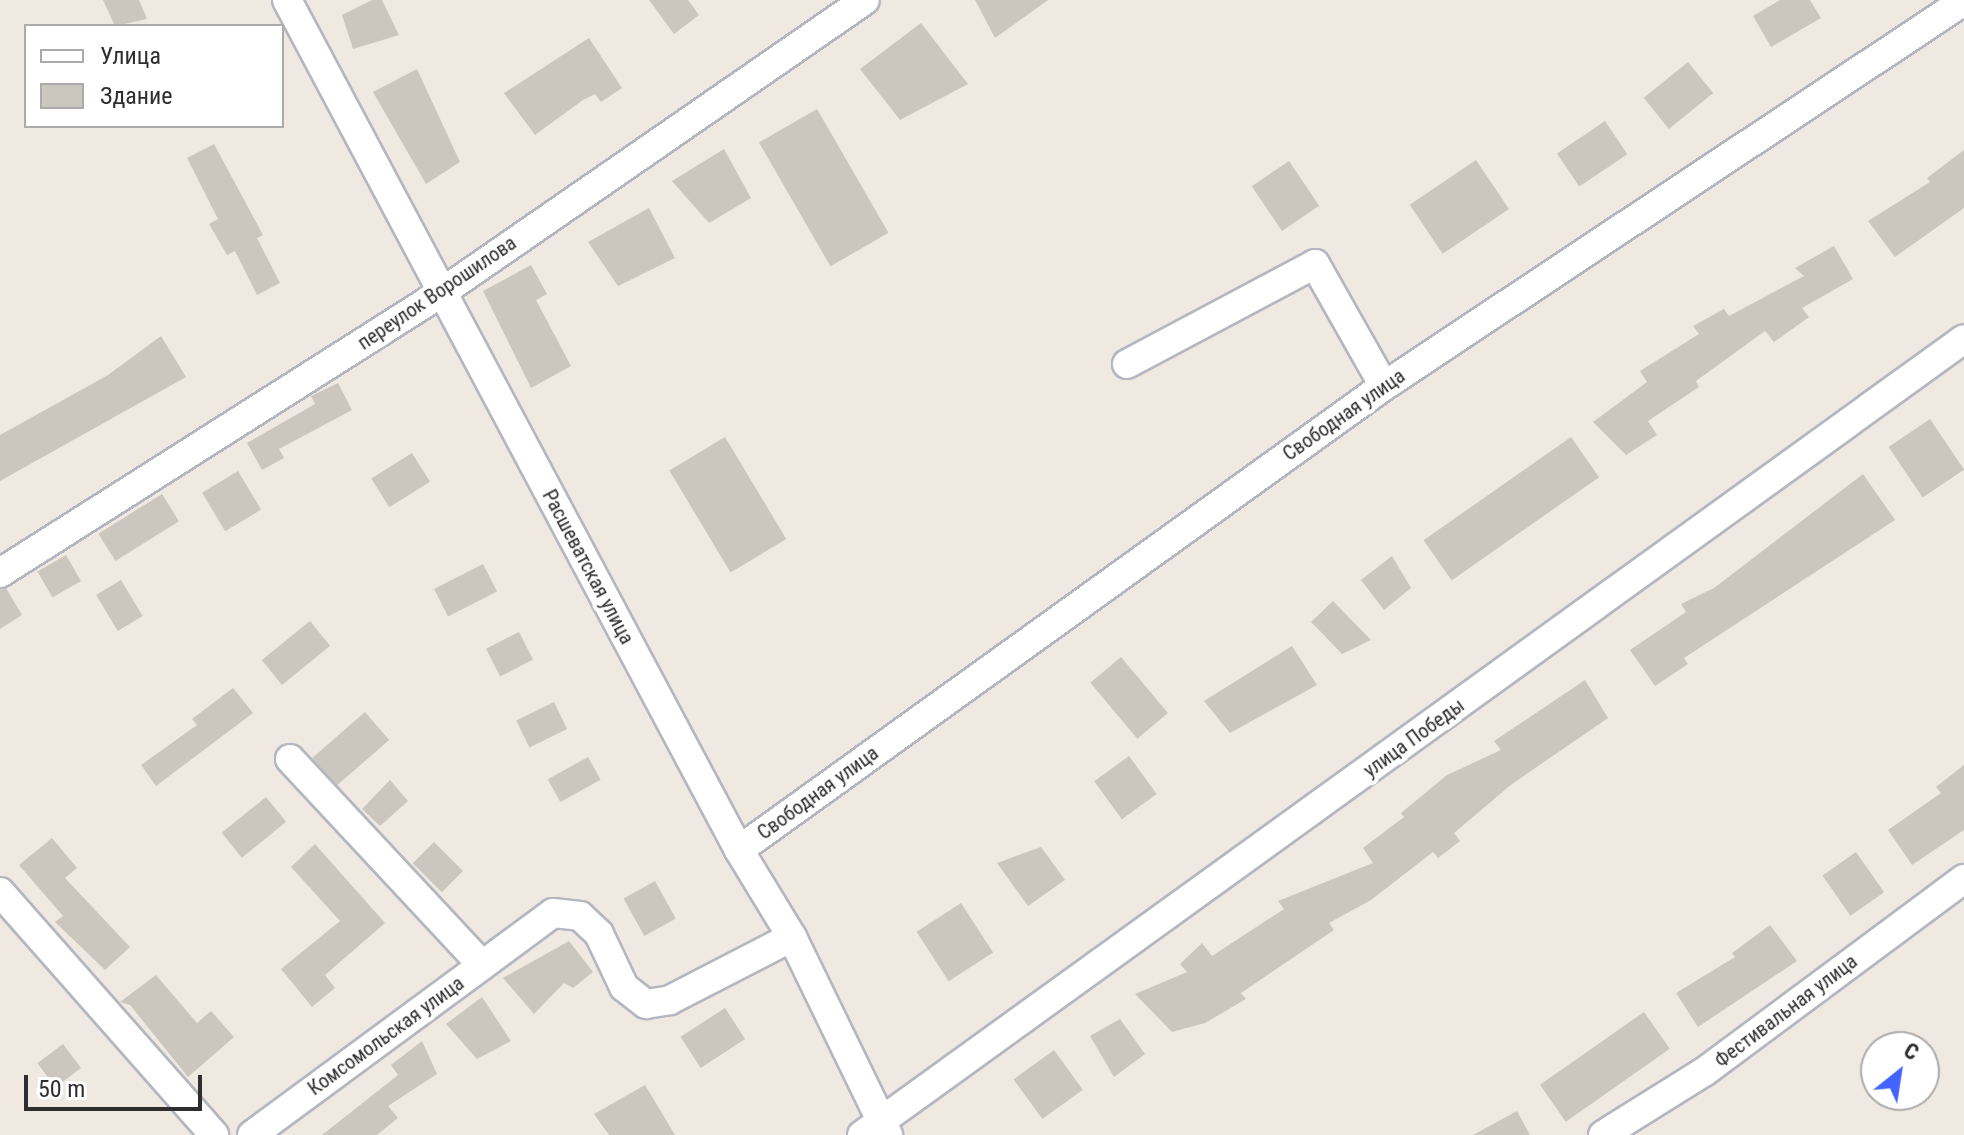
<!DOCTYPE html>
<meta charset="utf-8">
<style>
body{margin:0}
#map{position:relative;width:1964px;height:1135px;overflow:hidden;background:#efe9e1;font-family:"Roboto Condensed",sans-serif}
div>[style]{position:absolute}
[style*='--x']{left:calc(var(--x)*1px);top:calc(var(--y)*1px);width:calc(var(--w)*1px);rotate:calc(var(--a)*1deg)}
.building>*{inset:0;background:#cbc7bf;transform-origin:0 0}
.roads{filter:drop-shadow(2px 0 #b4b7c1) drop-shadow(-2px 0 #b4b7c1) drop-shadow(0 2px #b4b7c1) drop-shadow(0 -2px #b4b7c1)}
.minor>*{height:28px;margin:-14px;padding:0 14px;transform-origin:14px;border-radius:14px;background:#fff}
span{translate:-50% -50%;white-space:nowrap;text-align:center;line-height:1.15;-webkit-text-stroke:8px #fff;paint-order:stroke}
.street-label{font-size:20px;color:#2e2e2e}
.legend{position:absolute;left:24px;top:24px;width:260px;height:104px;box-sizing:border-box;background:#fff;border:2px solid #ababab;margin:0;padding:10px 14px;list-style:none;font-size:24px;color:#2e2e2e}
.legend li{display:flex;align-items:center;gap:16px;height:40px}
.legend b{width:40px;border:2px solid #ababab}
.north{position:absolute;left:1860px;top:1031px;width:80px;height:80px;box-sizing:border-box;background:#fff;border:2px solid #ababab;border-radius:50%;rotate:30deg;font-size:22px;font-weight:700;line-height:32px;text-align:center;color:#2e2e2e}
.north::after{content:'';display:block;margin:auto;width:28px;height:36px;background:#4264fb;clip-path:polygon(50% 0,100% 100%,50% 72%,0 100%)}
.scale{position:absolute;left:24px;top:1075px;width:178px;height:36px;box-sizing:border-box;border:4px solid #2e2e2e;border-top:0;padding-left:10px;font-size:24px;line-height:28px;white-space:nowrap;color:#2e2e2e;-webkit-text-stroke:6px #fff;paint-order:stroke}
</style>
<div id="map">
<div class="building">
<div style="clip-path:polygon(103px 0,139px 0,147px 19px,115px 26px)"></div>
<div style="clip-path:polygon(372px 0,382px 0,399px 35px,353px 49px,342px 15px)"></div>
<div style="clip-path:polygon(649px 0,688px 0,699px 15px,674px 34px)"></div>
<div style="clip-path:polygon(975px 0,1048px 0,995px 38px)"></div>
<div style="clip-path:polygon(1780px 0,1810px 0,1821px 18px,1771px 47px,1753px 16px)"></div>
<div style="clip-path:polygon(921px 23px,968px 84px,900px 120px,860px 69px)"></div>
<div style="clip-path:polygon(589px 38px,622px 88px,601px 102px,595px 94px,583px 100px,535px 135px,504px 93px)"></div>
<div style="left:1688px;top:62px;width:40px;height:57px;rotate:51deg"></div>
<div style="clip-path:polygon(417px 69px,460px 162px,426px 184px,373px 92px)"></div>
<div style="left:817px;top:109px;width:143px;height:67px;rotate:60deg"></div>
<div style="left:1605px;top:121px;width:40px;height:58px;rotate:56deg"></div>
<div style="clip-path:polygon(214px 144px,263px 235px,257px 238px,280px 283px,257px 295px,235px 251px,227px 255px,209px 224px,218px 219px,187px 158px)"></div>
<div style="clip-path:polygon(724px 149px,751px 198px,709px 223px,672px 181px)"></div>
<div style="clip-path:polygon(1964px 150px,1964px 208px,1895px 257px,1868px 221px,1930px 182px,1927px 178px)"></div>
<div style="left:1476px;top:160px;width:59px;height:80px;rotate:56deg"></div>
<div style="left:1289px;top:161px;width:54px;height:45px;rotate:56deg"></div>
<div style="clip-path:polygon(649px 208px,675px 258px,618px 286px,588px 242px)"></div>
<div style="clip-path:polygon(1834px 246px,1853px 279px,1802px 308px,1809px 317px,1774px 342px,1765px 331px,1696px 381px,1699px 387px,1648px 421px,1657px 435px,1626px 455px,1593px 422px,1647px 382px,1640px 371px,1699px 334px,1693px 326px,1724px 309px,1729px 316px,1804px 276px,1795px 268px)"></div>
<div style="clip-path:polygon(531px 265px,547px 294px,536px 300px,571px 366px,531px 388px,483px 291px)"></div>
<div style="clip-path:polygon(161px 336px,186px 377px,0 481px,0 435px,108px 375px)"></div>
<div style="clip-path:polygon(338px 383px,352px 410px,279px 449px,284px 458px,262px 470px,247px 443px,315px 404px,311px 396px)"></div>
<div style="left:1930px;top:419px;width:61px;height:50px;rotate:56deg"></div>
<div style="left:725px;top:437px;width:119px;height:65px;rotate:59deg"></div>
<div style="left:1571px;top:437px;width:49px;height:180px;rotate:55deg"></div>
<div style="left:412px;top:453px;width:34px;height:48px;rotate:58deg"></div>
<div style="left:238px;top:471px;width:45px;height:42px;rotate:59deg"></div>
<div style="clip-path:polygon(1863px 474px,1895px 520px,1684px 658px,1688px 664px,1655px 686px,1630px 650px,1686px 612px,1681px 604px,1714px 588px)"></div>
<div style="left:162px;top:494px;width:32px;height:75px;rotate:58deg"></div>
<div style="left:66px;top:555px;width:30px;height:33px;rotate:60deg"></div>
<div style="clip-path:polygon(1392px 556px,1411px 588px,1384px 610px,1361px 580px)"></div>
<div style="left:483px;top:564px;width:31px;height:55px;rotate:63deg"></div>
<div style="left:121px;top:580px;width:42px;height:29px;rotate:59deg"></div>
<div style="clip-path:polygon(6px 588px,22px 615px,0 629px,0 590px)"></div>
<div style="clip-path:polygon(1333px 601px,1371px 640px,1342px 654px,1318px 629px,1311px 622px)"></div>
<div style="left:310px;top:621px;width:32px;height:62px;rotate:51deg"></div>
<div style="left:519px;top:632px;width:31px;height:37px;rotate:63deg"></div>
<div style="clip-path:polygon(1292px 646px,1317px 685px,1230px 733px,1204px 701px)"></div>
<div style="left:1121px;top:657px;width:73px;height:40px;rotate:50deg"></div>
<div style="clip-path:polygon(1585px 680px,1608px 718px,1512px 784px,1454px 833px,1460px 841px,1438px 858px,1433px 852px,1371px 900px,1329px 923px,1334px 930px,1241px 993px,1246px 999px,1205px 1023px,1172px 1032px,1135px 994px,1187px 972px,1180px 964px,1202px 943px,1212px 956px,1284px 909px,1278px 901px,1373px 863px,1363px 848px,1404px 817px,1401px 813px,1447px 775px,1501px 750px,1494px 741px)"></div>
<div style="clip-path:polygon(233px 688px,253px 713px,156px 786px,141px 765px,197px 725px,192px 719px)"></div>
<div style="left:554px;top:702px;width:30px;height:42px;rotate:64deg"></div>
<div style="left:365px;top:712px;width:37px;height:70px;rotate:49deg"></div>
<div style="left:1129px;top:756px;width:47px;height:43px;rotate:54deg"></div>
<div style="left:588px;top:757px;width:26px;height:46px;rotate:61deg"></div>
<div style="clip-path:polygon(1964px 765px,1964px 830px,1912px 865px,1888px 830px,1941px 793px,1936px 787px)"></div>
<div style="clip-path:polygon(390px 780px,408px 801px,380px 826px,362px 809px)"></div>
<div style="left:266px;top:797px;width:32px;height:57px;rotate:51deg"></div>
<div style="clip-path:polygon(52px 838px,77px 868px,65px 878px,130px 947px,105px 970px,55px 922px,63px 916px,19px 865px)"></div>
<div style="left:434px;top:842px;width:41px;height:30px;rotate:45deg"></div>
<div style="clip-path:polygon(315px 844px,385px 923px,325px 975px,335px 988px,312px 1007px,281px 969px,340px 921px,291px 867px)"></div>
<div style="clip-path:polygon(1041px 847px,1065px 880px,1028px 906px,997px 863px)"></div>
<div style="left:1856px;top:852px;width:49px;height:41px;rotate:55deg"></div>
<div style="left:655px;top:881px;width:43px;height:36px;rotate:61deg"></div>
<div style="left:961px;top:903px;width:59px;height:53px;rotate:57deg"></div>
<div style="clip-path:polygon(1770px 925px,1797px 961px,1698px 1027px,1676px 993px,1735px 957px,1732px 953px)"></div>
<div style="clip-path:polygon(569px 941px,593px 972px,573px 988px,564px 983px,534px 1014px,503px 978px)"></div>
<div style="clip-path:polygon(156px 975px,197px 1023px,211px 1011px,234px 1037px,188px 1077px,130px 1005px,120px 1002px)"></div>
<div style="clip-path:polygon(482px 997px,511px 1041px,477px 1059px,446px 1024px)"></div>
<div style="left:725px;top:1008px;width:37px;height:53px;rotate:57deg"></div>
<div style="left:1644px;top:1012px;width:45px;height:127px;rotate:55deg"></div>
<div style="clip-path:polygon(1120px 1019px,1145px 1054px,1114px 1077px,1090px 1036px)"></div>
<div style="clip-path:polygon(422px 1041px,437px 1074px,388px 1106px,398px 1118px,377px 1135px,322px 1135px,398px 1075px,391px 1065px)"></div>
<div style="left:63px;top:1044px;width:30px;height:32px;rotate:53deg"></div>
<div style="left:1054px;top:1050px;width:49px;height:50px;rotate:54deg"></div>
<div style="clip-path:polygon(645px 1085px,675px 1135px,609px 1135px,594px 1114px)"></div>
<div style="clip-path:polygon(1517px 1111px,1530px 1135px,1473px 1135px)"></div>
</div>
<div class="roads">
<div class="minor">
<div style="--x:287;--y:0;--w:963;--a:62"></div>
<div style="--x:739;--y:850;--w:102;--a:58.7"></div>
<div style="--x:792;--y:937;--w:220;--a:64.1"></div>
<div style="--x:1127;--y:364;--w:213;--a:-28"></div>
<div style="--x:1315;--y:264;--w:140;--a:60.5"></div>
<div style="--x:0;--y:573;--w:522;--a:-32.41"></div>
<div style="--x:441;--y:293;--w:515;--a:-34.65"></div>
<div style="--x:290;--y:759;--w:282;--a:47"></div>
<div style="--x:739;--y:850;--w:795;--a:-35.73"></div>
<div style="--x:1384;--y:386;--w:696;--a:-33.58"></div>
<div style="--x:0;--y:892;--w:324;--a:48.6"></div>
<div style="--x:252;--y:1135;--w:374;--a:-36.4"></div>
<div style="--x:553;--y:913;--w:27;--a:6"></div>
<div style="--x:580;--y:916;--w:26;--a:43"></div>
<div style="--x:599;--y:934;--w:59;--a:64.7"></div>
<div style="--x:624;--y:987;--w:28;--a:38"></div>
<div style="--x:646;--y:1004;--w:24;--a:-9"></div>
<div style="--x:670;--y:1000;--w:137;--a:-27.3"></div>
<div style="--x:862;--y:1135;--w:1359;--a:-35.84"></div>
<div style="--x:1603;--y:1135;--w:119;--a:-32"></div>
<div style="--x:1704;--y:1072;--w:324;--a:-36.6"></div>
</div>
</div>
<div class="street-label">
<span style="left:437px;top:293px;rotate:-34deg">переулок Ворошилова</span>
<span style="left:1344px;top:415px;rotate:-35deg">Свободная улица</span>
<span style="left:588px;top:567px;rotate:62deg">Расшеватская улица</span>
<span style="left:1414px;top:738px;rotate:-36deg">улица Победы</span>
<span style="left:818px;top:793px;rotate:-36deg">Свободная улица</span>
<span style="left:1786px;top:1011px;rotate:-37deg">Фестивальная улица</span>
<span style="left:386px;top:1036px;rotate:-36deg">Комсомольская улица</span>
</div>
<ul class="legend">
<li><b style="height:10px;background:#fff"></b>Улица</li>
<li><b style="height:22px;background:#cbc7bf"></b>Здание</li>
</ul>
<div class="north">С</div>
<div class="scale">50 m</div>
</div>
